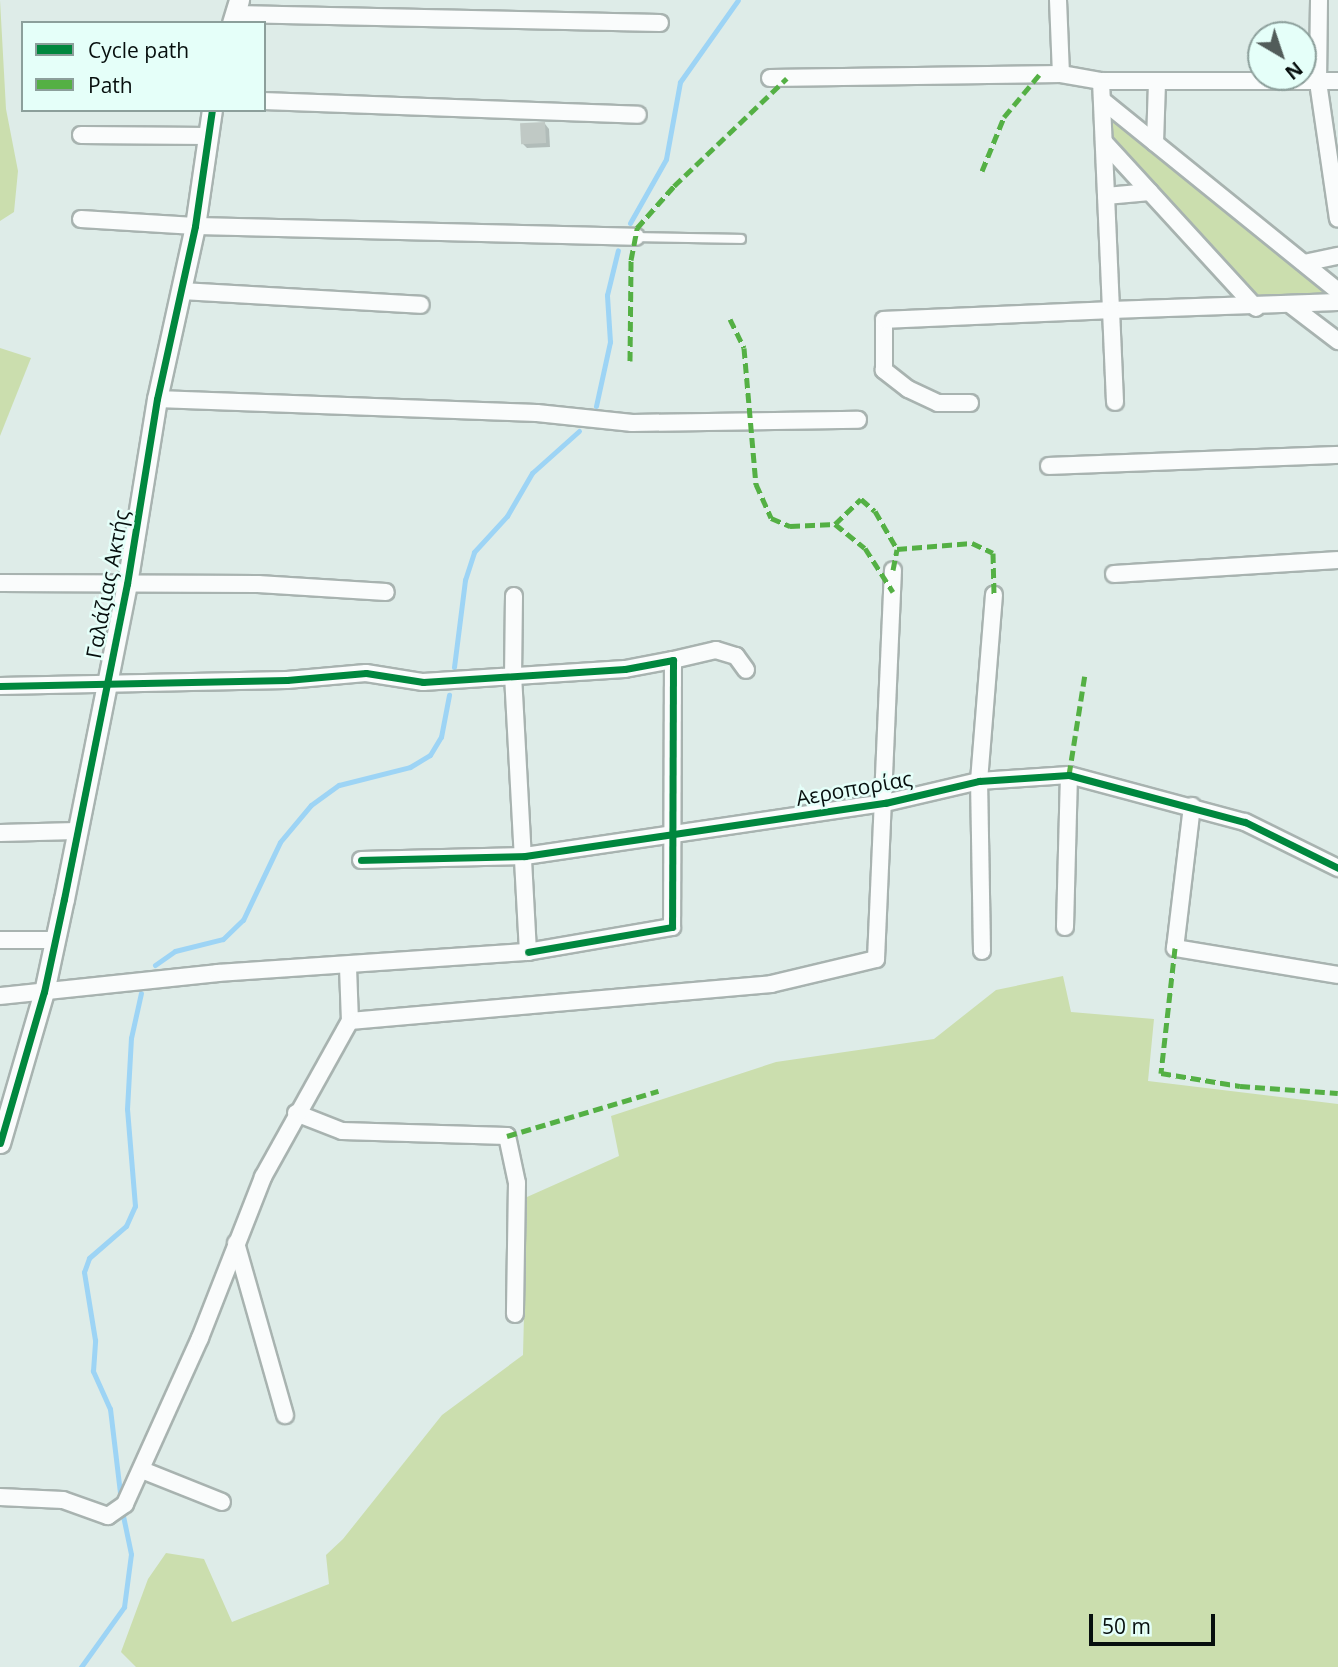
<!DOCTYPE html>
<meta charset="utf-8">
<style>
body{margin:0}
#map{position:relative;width:1338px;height:1667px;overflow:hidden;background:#deece8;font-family:"Open Sans",sans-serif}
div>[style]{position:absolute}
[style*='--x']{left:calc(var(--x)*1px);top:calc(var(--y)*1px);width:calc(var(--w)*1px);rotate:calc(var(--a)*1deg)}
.green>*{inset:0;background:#cbdeae}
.shadow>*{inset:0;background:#0003}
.stream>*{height:5px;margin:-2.5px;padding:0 2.5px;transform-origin:2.5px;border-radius:2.5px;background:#9dd4f5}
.building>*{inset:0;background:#c0c9c5;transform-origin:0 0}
.roads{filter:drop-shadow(2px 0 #a8b3b0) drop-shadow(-2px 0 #a8b3b0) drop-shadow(0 2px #a8b3b0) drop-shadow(0 -2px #a8b3b0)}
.service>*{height:8px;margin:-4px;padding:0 4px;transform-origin:4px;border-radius:4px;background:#fafcfc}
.minor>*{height:16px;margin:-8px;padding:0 8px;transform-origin:8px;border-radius:8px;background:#fafcfc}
.tertiary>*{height:19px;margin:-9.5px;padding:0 9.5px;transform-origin:9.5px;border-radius:9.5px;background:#fafcfc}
.quiet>*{height:5px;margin-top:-2.5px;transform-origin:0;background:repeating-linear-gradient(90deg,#54b044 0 10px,transparent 0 15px)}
.cycleway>*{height:7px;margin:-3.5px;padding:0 3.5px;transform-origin:3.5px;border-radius:3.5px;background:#00873e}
span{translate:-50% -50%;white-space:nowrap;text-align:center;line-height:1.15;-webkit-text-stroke:5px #e5fff9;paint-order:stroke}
.street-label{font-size:21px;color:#070f0e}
.legend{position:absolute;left:21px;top:21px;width:245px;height:91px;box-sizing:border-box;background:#e5fff9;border:2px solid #8c9f9b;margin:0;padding:9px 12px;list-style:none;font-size:21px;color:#070f0e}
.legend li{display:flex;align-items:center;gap:14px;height:35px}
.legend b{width:35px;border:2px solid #8c9f9b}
.north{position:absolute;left:1247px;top:21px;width:70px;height:70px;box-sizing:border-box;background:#e5fff9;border:2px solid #8c9f9b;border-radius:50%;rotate:141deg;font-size:19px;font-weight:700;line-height:28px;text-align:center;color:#070f0e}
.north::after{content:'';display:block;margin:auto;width:24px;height:32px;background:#525c5a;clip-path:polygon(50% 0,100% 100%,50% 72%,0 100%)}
.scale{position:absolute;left:1089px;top:1614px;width:126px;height:32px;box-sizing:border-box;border:4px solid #070f0e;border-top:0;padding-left:9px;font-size:21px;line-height:24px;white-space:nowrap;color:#070f0e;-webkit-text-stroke:5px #e5fff9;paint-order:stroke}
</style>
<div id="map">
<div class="green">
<div style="clip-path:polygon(0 0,6px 109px,18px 171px,14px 212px,0 221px)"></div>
<div style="clip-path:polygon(1110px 116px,1334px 296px,1260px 300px,1111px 140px)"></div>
<div style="clip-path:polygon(0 348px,31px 358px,0 436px)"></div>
<div style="clip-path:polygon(1063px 976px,1071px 1012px,1154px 1019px,1148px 1081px,1338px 1104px,1338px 1667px,136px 1667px,121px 1652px,148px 1579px,166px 1553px,204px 1559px,232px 1622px,329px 1584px,326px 1555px,343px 1539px,442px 1415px,523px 1355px,527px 1197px,619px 1156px,611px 1116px,776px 1062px,934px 1039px,996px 990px)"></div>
</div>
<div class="shadow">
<div style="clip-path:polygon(545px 124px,549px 129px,550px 147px,527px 148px,523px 144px)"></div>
</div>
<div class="stream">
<div style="--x:630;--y:223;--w:73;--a:-60.6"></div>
<div style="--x:666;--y:159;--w:78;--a:-79.7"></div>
<div style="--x:680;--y:82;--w:100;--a:-54.7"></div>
<div style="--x:596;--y:406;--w:66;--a:-77.7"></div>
<div style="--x:610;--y:342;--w:47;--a:-93.7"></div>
<div style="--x:607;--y:295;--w:46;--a:-76.3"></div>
<div style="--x:454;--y:667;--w:88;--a:-82.8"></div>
<div style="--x:465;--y:580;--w:29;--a:-72"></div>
<div style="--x:474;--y:552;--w:49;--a:-47.5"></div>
<div style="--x:507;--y:516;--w:50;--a:-59.8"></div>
<div style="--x:532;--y:473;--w:63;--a:-41.8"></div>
<div style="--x:155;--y:965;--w:24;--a:-35"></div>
<div style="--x:175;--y:951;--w:49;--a:-14"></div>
<div style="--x:223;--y:939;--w:28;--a:-44"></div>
<div style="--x:243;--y:920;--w:86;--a:-64.6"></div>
<div style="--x:280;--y:842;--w:48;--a:-50"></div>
<div style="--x:311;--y:805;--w:34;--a:-36"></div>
<div style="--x:339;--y:785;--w:73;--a:-14.2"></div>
<div style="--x:410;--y:767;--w:23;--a:-31"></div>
<div style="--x:430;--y:755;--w:21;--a:-59"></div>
<div style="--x:441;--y:737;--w:43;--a:-79.2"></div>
<div style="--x:121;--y:1501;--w:93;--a:-96.8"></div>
<div style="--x:110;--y:1409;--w:42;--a:-114.1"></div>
<div style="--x:93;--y:1371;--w:31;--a:-86"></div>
<div style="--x:95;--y:1340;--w:69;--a:-99.2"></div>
<div style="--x:84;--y:1272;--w:15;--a:-70"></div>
<div style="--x:89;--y:1258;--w:49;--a:-40.9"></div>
<div style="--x:126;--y:1226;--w:22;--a:-66"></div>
<div style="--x:135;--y:1206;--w:97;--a:-94.7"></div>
<div style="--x:127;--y:1109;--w:71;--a:-86.8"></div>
<div style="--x:131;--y:1038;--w:46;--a:-77.5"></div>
<div style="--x:81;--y:1667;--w:74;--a:-54.4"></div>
<div style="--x:124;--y:1607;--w:53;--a:-82.5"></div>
<div style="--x:131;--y:1554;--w:44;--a:-101.8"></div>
</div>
<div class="building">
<div style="left:545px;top:122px;width:21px;height:25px;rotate:87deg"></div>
</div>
<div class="roads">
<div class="service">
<div style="--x:636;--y:237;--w:105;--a:1.1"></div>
</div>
<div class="minor">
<div style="--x:1058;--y:0;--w:74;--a:87.7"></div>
<div style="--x:1061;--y:74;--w:41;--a:9.9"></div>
<div style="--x:1101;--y:81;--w:237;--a:0"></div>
<div style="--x:1319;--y:0;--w:82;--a:90.7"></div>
<div style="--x:1318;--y:82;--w:138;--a:81.7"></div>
<div style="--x:235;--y:14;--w:425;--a:1.2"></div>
<div style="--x:770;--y:78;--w:291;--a:-0.8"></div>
<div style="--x:1101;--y:81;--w:229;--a:87.5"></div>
<div style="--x:1111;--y:310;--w:227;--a:-2"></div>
<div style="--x:1102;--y:100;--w:304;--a:39"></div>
<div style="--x:264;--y:101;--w:374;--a:2.1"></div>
<div style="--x:81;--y:135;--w:127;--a:0.5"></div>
<div style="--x:1104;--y:142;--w:225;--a:47.5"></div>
<div style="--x:1155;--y:143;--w:61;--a:-88.1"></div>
<div style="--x:1106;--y:196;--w:44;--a:-5.2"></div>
<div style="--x:81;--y:219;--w:114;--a:3.5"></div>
<div style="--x:195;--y:226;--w:441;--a:1.4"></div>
<div style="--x:1304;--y:263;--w:35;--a:-12"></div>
<div style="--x:181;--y:291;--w:240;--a:3.3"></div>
<div style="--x:1292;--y:306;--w:58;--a:37.3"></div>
<div style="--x:157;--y:399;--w:380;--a:2.1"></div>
<div style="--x:537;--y:413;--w:96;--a:6"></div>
<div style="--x:632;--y:423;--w:226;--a:-0.8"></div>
<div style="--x:970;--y:403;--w:32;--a:180"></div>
<div style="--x:938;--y:403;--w:33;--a:-155"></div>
<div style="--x:908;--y:389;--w:31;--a:-142"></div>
<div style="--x:884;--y:370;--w:50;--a:-90"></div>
<div style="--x:884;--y:320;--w:227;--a:-2.5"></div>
<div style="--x:1111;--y:310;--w:92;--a:87.5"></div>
<div style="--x:1049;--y:466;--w:289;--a:-2.2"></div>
<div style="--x:1114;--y:574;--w:224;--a:-3.6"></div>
<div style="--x:0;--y:583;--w:258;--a:0.2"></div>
<div style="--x:258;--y:584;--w:128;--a:3.6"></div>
<div style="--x:673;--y:660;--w:44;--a:-13.1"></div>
<div style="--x:716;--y:650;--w:21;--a:17"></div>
<div style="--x:736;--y:656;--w:17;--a:54"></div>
<div style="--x:0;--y:686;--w:287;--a:-1.2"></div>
<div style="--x:287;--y:680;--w:79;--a:-5.1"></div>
<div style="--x:366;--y:673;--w:58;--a:9"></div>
<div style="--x:423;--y:682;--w:202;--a:-3.7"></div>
<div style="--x:625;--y:669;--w:49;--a:-10.6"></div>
<div style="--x:673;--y:660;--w:267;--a:90.2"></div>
<div style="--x:672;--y:927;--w:146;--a:170.2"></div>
<div style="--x:1192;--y:806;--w:143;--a:96.8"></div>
<div style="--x:1175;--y:948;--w:165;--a:9.4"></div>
<div style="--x:0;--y:833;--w:76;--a:-1.5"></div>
<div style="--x:361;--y:860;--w:164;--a:-1.4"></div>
<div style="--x:525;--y:856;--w:364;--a:-8.4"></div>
<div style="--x:885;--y:803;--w:97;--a:-13.2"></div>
<div style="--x:979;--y:781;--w:90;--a:-3.8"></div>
<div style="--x:1069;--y:775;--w:182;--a:15"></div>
<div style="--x:1245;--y:822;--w:104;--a:26.3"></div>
<div style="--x:1065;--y:927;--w:152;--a:-88.5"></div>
<div style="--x:0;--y:940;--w:55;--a:0"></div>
<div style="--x:982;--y:951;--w:170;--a:-91"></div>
<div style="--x:979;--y:781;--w:187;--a:-85.4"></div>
<div style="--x:348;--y:967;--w:54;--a:87.9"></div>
<div style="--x:350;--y:1021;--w:423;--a:-5"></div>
<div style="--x:771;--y:984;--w:108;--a:-13.4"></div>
<div style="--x:876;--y:959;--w:389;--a:-87.5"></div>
<div style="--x:0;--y:996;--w:219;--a:-6"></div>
<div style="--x:218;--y:973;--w:311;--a:-3.9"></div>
<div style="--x:528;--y:952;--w:274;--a:-93.1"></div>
<div style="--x:513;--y:678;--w:82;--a:-89.3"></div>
<div style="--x:296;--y:1113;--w:49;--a:21.4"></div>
<div style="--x:342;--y:1131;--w:165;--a:1.7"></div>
<div style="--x:507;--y:1136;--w:48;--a:78"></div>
<div style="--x:517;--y:1183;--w:131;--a:90.9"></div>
<div style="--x:236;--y:1243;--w:179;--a:74.1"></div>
<div style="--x:142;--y:1470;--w:86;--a:21.8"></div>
<div style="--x:0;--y:1497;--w:63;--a:2.7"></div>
<div style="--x:63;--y:1500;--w:48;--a:19.6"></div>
<div style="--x:108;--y:1516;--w:21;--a:-35"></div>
<div style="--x:125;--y:1504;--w:182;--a:-65.7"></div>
<div style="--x:200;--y:1338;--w:173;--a:-68.6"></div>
<div style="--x:263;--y:1177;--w:179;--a:-60.9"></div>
</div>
<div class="tertiary">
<div style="--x:232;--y:23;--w:24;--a:-73"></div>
<div style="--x:0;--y:1143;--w:157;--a:-73.8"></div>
<div style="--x:44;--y:992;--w:95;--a:-77.9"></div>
<div style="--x:64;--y:899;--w:321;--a:-78.7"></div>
<div style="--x:127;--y:584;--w:187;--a:-80.8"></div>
<div style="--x:157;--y:399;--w:177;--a:-77.6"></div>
<div style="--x:195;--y:226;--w:117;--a:-81.7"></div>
</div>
</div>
<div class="quiet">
<div style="--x:982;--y:171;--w:58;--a:-67.8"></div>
<div style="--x:1004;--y:117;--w:55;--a:-50.2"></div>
<div style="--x:730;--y:319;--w:32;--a:64"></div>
<div style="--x:744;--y:348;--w:137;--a:85"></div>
<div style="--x:756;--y:484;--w:37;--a:66"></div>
<div style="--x:771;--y:518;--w:21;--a:23"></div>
<div style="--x:790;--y:526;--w:45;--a:-2.5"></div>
<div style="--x:835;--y:524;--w:36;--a:-44"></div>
<div style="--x:861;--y:499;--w:18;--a:41"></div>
<div style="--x:875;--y:511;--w:44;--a:59.9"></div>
<div style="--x:897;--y:549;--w:75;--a:-4.6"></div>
<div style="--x:972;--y:543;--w:23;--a:25"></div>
<div style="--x:993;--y:553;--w:42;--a:88.6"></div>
<div style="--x:630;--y:361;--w:101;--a:-89.4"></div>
<div style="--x:631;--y:260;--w:33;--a:-79"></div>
<div style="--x:637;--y:228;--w:56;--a:-48.6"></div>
<div style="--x:674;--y:186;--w:156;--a:-43.7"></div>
<div style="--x:835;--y:524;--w:38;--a:39"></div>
<div style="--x:865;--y:548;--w:52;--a:57.5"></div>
<div style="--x:893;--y:570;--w:21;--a:-79"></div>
<div style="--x:1069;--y:775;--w:102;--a:-81"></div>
<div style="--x:1175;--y:948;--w:126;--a:96.4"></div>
<div style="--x:1161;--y:1073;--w:80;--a:9.3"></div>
<div style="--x:1240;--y:1086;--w:98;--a:4.1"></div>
<div style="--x:507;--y:1136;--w:158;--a:-16.6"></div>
</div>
<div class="cycleway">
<div style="--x:0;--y:686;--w:287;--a:-1.2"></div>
<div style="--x:287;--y:680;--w:79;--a:-5.1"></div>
<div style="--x:366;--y:673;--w:58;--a:9"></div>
<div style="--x:423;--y:682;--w:202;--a:-3.7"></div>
<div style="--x:625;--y:669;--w:49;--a:-10.6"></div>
<div style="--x:673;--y:660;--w:267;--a:90.2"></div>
<div style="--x:672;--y:927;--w:146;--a:170.2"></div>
<div style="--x:361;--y:860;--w:164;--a:-1.4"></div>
<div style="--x:525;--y:856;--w:364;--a:-8.4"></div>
<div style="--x:885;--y:803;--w:97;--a:-13.2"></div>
<div style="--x:979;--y:781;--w:90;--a:-3.8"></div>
<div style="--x:1069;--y:775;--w:182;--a:15"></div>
<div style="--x:1245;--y:822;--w:104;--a:26.3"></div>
<div style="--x:0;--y:1143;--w:157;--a:-73.8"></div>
<div style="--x:44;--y:992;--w:95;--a:-77.9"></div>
<div style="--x:64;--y:899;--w:321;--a:-78.7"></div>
<div style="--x:127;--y:584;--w:187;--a:-80.8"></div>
<div style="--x:157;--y:399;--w:177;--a:-77.6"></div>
<div style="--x:195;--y:226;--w:117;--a:-81.7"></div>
</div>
<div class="street-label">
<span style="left:107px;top:584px;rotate:-79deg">Γαλάζιας Ακτής</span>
<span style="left:854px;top:788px;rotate:-10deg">Αεροπορίας</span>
</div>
<ul class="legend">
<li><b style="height:9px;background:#00873e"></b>Cycle path</li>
<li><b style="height:9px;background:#54b044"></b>Path</li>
</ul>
<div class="north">N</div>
<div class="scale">50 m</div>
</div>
